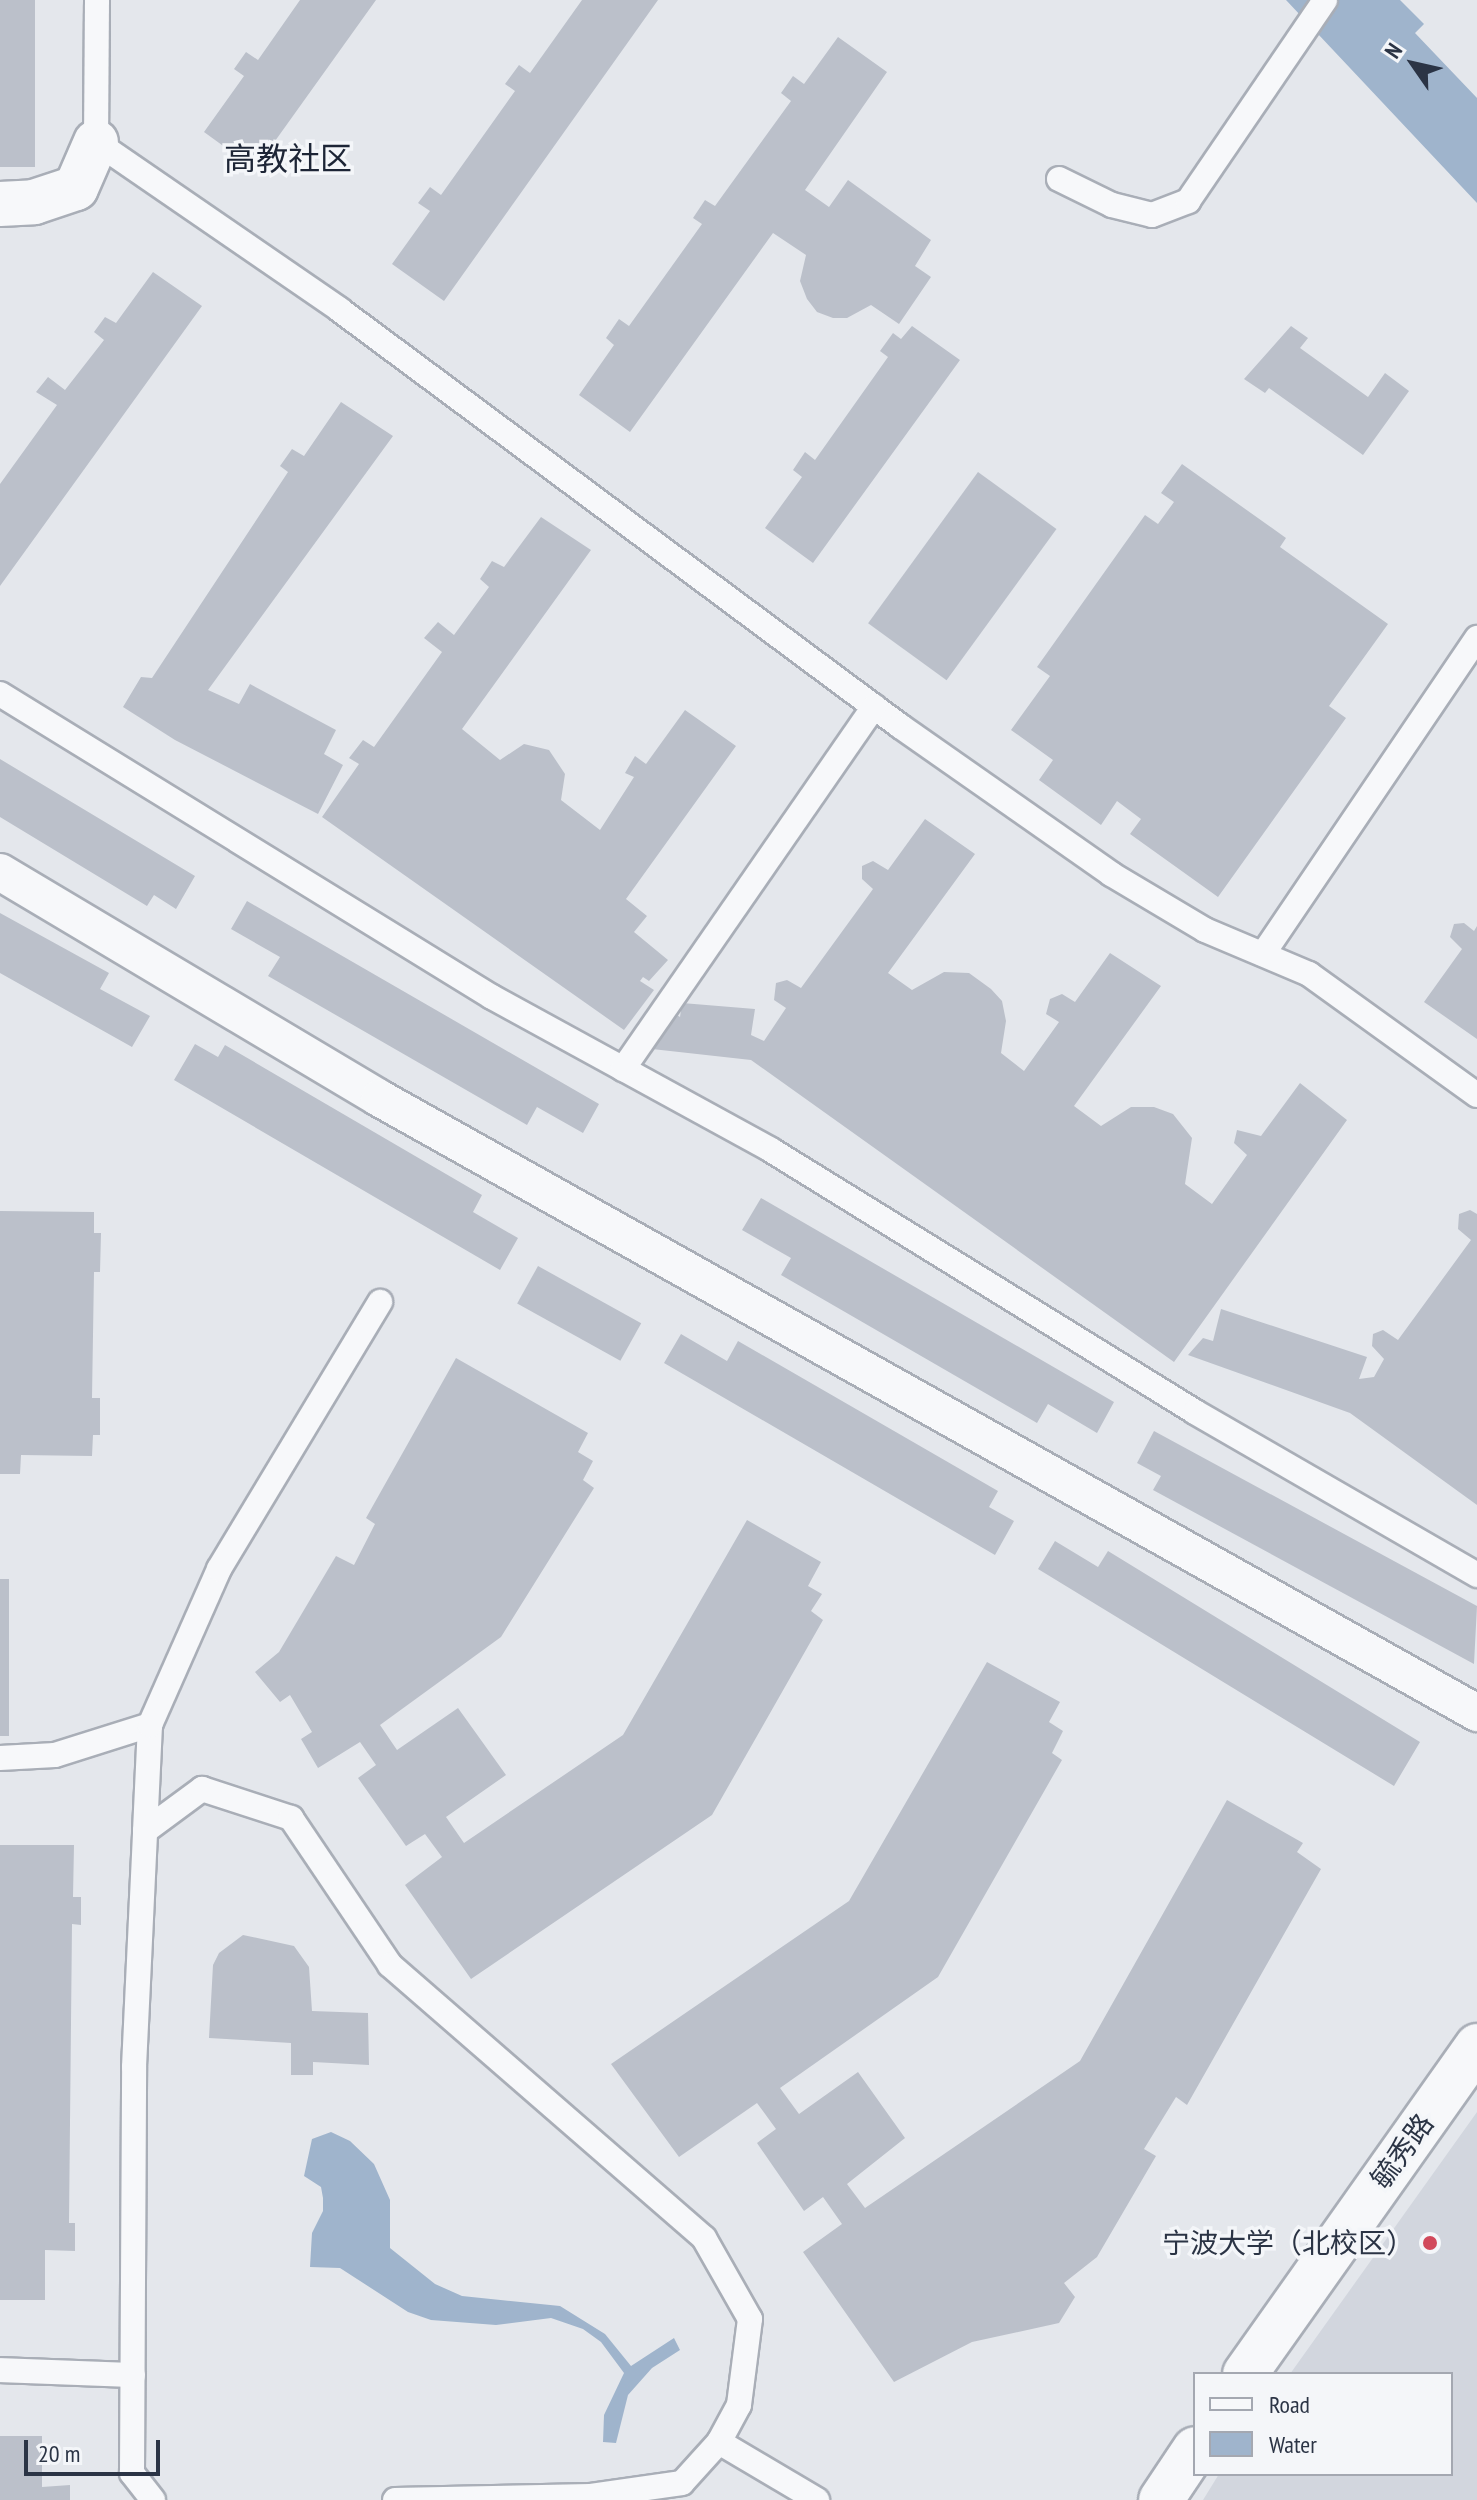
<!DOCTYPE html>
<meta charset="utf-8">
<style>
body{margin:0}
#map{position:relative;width:1477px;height:2500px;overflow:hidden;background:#e4e7ec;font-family:"PT Sans Narrow","Noto Sans SC",sans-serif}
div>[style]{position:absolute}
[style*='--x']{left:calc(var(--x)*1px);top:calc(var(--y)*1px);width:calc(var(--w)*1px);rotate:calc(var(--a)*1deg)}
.built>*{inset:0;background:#d2d6de}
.water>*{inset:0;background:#9fb4cc}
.building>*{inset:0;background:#bbc0ca;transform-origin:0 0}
.roads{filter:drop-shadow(2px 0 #a9aeb7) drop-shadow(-2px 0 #a9aeb7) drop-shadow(0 2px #a9aeb7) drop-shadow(0 -2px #a9aeb7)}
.service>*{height:24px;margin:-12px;padding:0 12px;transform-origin:12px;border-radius:12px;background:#f7f8fa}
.pedestrian>*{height:36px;margin:-18px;padding:0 18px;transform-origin:18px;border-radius:18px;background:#f7f8fa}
.minor>*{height:44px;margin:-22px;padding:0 22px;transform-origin:22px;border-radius:22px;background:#f7f8fa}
.tertiary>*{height:44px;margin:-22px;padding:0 22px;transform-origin:22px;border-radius:22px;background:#f7f8fa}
.dots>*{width:22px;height:22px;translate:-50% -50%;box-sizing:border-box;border:4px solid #f4f6f9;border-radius:50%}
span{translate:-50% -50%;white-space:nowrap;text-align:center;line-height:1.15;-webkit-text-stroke:7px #f4f6f9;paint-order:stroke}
.street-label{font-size:28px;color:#2b3445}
.poi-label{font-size:28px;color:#2b3445}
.right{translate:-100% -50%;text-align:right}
.quarter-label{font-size:32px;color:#1d2536}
.legend{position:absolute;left:1193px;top:2372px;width:260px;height:104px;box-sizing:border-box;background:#f4f6f9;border:2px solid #a4a8b1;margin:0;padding:10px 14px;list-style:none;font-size:24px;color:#2b3445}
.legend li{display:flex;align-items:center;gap:16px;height:40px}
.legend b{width:40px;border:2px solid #a4a8b1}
.north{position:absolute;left:1373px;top:24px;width:80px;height:80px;-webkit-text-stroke:6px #f4f6f9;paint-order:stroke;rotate:304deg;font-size:22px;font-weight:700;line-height:32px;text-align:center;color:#2b3445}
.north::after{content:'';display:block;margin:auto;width:28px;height:36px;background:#2b3445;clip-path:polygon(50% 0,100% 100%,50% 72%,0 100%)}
.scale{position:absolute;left:24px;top:2440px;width:136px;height:36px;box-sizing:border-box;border:4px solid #2b3445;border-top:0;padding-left:10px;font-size:24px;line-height:28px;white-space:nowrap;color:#2b3445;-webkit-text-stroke:6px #f4f6f9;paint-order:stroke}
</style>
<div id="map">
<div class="built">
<div style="clip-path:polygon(1477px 2112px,1477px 2500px,1203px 2500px,1219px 2474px,1451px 2474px,1451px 2374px,1290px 2374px)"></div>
</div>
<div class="water">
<div style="clip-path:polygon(1286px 0,1400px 0,1424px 24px,1415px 33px,1477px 98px,1477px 203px)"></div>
<div style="clip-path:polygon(331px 2132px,350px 2141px,374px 2164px,390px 2200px,390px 2248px,435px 2284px,462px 2296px,560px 2306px,605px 2334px,631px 2366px,674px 2338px,680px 2350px,652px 2368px,628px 2395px,616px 2443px,603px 2442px,604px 2415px,624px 2373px,601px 2342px,583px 2329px,551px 2318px,496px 2325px,431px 2320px,408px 2312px,340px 2268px,310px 2267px,312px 2233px,323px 2211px,323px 2198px,321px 2187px,304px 2176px,312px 2139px)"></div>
</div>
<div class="building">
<div style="left:0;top:0;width:35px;height:167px"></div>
<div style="clip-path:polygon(300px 0,376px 0,255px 169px,204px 132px,244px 76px,234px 69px,246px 52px,258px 60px)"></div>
<div style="clip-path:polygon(582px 0,658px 0,444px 301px,392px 264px,430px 211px,418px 203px,430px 187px,441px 195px,515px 91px,505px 84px,519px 65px,530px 73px)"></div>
<div style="clip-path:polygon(838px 37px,887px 72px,805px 190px,829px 207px,848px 180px,931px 240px,915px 266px,931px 277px,899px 324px,871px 305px,847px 318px,833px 318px,817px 312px,807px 299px,800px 281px,806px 255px,773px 233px,630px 432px,579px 395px,614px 345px,606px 338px,619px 319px,629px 326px,702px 224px,693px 218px,705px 200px,715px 206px,791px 101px,781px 93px,793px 76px,804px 84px)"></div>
<div style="clip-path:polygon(153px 272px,202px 306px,0 586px,0 484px,57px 405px,36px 392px,48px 377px,65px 390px,104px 340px,94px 332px,105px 317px,116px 323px)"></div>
<div style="clip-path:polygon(912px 326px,960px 360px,813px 563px,765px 528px,802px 477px,793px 470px,805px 452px,815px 460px,888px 357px,880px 351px,893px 333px,901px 339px)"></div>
<div style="clip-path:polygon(1291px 326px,1308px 338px,1300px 348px,1368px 397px,1385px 373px,1409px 391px,1363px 455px,1269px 388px,1265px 393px,1244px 379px)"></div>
<div style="clip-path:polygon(341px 402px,393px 436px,208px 690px,239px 704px,250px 684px,336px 730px,324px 754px,343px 765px,318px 814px,175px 740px,123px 707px,141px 677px,152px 678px,288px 472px,280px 466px,292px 449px,304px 456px)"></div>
<div style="clip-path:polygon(1182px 464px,1286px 538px,1280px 547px,1388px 624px,1329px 706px,1346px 718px,1218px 897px,1130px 834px,1141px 819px,1117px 801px,1101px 825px,1039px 780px,1053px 760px,1011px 730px,1050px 676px,1037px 667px,1145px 515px,1158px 524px,1174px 502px,1161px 493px)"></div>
<div style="left:978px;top:472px;width:97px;height:187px;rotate:36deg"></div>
<div style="clip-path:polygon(541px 517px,591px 550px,462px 729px,500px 760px,524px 744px,549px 750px,565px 774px,561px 800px,600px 830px,634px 777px,625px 773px,635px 756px,646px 764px,685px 710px,736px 746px,626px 899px,647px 916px,634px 932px,668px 960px,649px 981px,643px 977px,640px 981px,654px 990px,624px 1030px,322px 817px,359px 764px,349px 758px,363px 740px,374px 747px,442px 652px,424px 638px,438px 622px,454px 635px,489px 587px,480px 579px,492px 561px,504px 567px)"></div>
<div style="clip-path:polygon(0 759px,195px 876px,176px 909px,154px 895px,147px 906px,0 817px)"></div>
<div style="clip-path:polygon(925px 819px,975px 854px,888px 973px,912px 990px,944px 972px,969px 973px,991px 989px,1002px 1001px,1006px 1021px,1001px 1053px,1024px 1071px,1059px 1022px,1046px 1014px,1050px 999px,1062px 994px,1075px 1002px,1110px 953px,1161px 986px,1074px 1106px,1101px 1126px,1131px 1107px,1154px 1107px,1173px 1114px,1192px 1138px,1185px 1184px,1212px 1204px,1247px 1155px,1234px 1143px,1237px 1130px,1261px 1136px,1300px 1083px,1347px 1120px,1174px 1362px,751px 1060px,652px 1049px,674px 1013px,680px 1017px,682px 1003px,755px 1009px,751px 1035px,764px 1041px,786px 1008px,774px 1000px,776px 983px,787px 980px,801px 988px,873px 889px,862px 879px,862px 866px,873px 861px,888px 870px)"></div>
<div style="clip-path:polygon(247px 901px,599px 1104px,583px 1133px,537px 1107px,527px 1125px,268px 976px,280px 957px,231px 929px)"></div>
<div style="clip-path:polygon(0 913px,109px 973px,100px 989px,150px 1016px,132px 1047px,0 973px)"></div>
<div style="clip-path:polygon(1464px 923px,1474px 931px,1477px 926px,1477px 1039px,1424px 1002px,1462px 949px,1450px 937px,1454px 924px)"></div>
<div style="clip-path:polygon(195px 1044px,218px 1057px,225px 1045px,482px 1195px,473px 1212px,518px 1238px,500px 1270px,174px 1080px)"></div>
<div style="clip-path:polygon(761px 1198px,1114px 1402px,1097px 1433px,1048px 1404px,1037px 1423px,781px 1275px,791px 1258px,742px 1230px)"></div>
<div style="clip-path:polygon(1470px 1210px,1477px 1214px,1477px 1505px,1350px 1413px,1188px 1355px,1203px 1338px,1213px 1341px,1221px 1309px,1367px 1357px,1359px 1379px,1374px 1377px,1384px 1359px,1372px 1346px,1373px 1334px,1383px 1330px,1398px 1340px,1471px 1240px,1458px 1229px,1459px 1214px)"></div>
<div style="clip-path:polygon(0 1211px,94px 1212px,94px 1233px,101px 1233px,100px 1272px,94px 1272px,92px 1398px,100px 1398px,100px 1435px,93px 1435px,92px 1456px,21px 1455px,20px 1474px,0 1474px)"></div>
<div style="left:538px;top:1266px;width:118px;height:43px;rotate:29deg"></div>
<div style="clip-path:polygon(681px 1334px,727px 1361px,738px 1341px,998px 1491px,989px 1507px,1014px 1521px,995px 1555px,664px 1363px)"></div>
<div style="clip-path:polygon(456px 1358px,588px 1433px,578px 1452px,593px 1461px,583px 1480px,594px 1488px,501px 1637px,380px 1725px,397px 1750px,458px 1708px,506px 1775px,446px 1817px,464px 1843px,623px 1735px,747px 1520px,821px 1562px,808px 1586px,822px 1594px,811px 1611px,823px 1620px,712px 1815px,471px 1979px,405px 1885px,442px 1857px,425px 1834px,406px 1846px,358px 1778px,376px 1765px,360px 1742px,318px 1768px,301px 1739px,312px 1732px,290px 1695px,280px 1702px,255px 1672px,279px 1652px,336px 1556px,354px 1565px,375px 1524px,366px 1518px)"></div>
<div style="clip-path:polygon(1154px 1431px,1477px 1606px,1474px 1664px,1153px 1490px,1161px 1476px,1137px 1463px)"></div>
<div style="clip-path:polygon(1055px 1541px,1098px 1567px,1108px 1551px,1420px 1742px,1394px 1786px,1038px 1569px)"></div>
<div style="left:0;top:1579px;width:9px;height:157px"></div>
<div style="clip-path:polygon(987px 1662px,1060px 1702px,1049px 1722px,1063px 1731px,1052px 1753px,1062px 1760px,938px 1977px,780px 2088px,799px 2114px,858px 2072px,905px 2138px,847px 2184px,865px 2208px,1080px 2061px,1227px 1800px,1303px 1843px,1297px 1852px,1321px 1869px,1187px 2105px,1176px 2097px,1144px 2149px,1156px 2156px,1097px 2257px,1064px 2283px,1075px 2297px,1059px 2323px,972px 2342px,894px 2382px,803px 2252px,842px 2224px,823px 2197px,804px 2211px,757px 2143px,776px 2129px,757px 2103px,679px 2157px,611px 2064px,849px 1901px)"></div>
<div style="clip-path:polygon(0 1845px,74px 1845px,73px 1897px,81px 1897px,81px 1925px,72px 1924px,69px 2223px,75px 2223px,75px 2251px,45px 2250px,45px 2300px,0 2300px)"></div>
<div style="clip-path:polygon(243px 1935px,294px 1946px,309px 1967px,312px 2011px,368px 2013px,369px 2065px,313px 2062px,313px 2075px,291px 2075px,291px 2043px,209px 2038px,213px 1965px,219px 1953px)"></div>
<div style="clip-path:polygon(0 2436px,42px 2436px,42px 2487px,70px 2485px,70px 2500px,0 2500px)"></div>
</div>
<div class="roads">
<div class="service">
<div style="--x:97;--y:0;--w:142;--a:90.4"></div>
<div style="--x:96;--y:142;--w:296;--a:34.5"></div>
<div style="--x:340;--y:310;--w:698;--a:36.61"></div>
<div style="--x:900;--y:726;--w:258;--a:35"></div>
<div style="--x:1111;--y:874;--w:109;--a:30.8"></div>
<div style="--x:1205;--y:930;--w:113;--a:22.9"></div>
<div style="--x:1309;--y:974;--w:207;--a:35.8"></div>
<div style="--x:1059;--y:179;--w:59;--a:26.1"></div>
<div style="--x:1112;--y:205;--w:41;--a:14"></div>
<div style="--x:1152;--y:215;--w:39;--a:-21"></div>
<div style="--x:1188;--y:201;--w:243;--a:-55.7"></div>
<div style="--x:0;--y:694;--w:578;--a:31.63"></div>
<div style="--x:492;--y:997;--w:318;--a:28.7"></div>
<div style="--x:771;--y:1150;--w:498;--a:31.7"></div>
<div style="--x:1195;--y:1412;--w:326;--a:30"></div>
<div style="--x:1263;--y:954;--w:382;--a:-55.9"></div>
<div style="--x:623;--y:1069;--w:441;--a:-55.3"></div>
<div style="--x:0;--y:1758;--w:55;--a:-3.1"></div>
<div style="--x:55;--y:1755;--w:100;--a:-17.5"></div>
<div style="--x:145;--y:1831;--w:106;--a:-87.3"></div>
<div style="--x:150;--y:1725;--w:171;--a:-66.1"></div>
<div style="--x:219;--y:1569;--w:312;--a:-58.9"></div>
<div style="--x:0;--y:2370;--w:133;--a:2.2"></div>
<div style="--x:719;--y:2442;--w:114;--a:30.6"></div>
<div style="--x:153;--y:2500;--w:34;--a:-128"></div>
<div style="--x:132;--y:2473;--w:406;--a:-89.7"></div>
<div style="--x:134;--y:2067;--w:236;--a:-87.3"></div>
<div style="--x:145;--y:1831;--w:71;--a:-36.4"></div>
<div style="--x:202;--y:1789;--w:94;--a:18"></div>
<div style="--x:291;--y:1818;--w:177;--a:56"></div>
<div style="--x:390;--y:1965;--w:416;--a:41"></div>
<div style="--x:704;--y:2238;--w:93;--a:60.4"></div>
<div style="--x:750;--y:2319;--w:87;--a:97.3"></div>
<div style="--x:739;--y:2405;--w:42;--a:118.4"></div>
<div style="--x:719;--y:2442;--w:55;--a:132.1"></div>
<div style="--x:682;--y:2483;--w:92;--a:171.9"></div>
<div style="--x:591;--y:2496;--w:196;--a:178.8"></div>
</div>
<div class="pedestrian">
<div style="--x:0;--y:872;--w:441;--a:30.8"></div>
<div style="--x:379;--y:1098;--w:1259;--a:29.25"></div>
</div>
<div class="minor">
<div style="--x:0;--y:204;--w:34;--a:-3"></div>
<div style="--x:34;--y:202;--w:44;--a:-18.4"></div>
<div style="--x:76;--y:188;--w:50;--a:-66.5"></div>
</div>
<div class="tertiary">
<div style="--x:1245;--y:2374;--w:402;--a:-54.7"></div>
<div style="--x:1161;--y:2500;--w:61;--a:-56.3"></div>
</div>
</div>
<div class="dots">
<div style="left:1430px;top:2243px;background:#d1495b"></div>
</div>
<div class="street-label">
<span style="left:1402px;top:2151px;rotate:-54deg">毓秀路</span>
</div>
<div class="poi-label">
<span class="right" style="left:1414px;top:2243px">宁波大学（北校区）</span>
</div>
<div class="quarter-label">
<span style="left:288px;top:158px">高教社区</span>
</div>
<ul class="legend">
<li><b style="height:10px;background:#f7f8fa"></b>Road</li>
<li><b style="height:22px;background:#9fb4cc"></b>Water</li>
</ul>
<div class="north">N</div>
<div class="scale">20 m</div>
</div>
